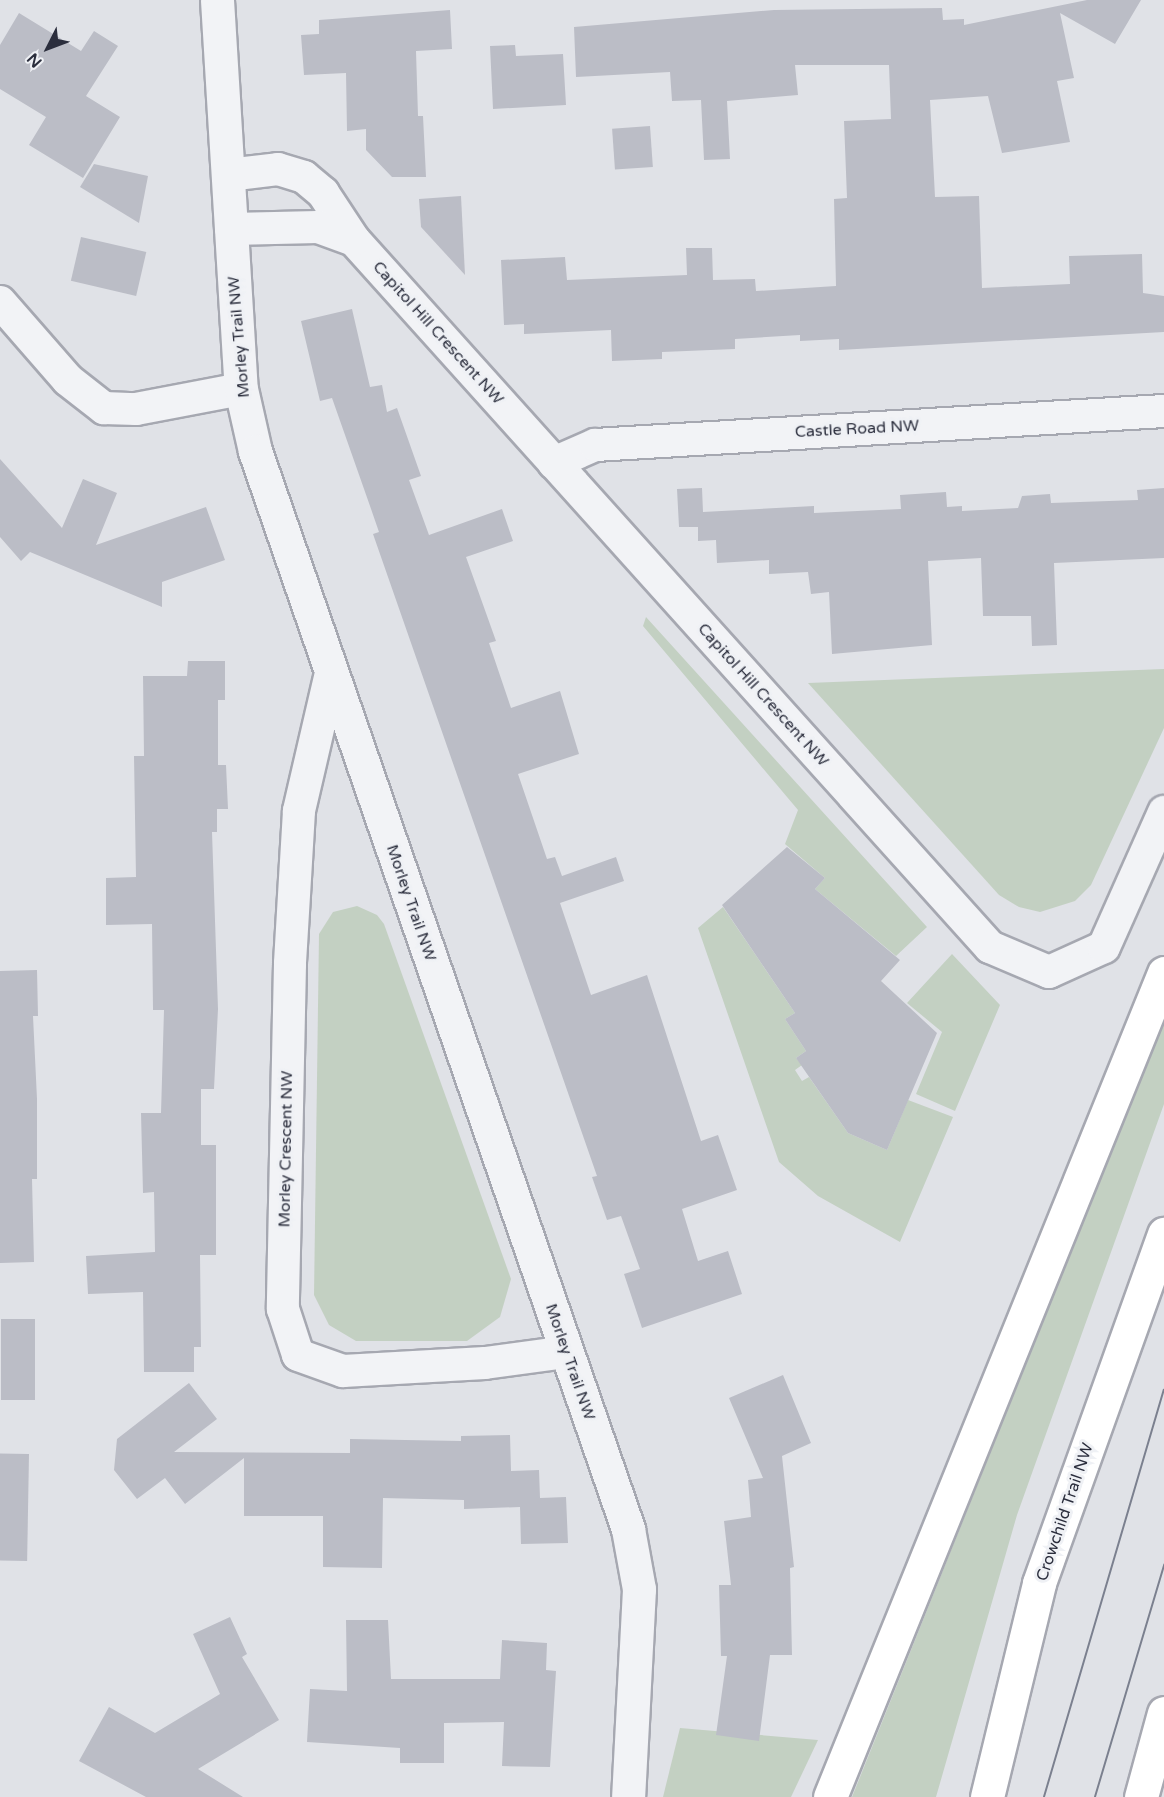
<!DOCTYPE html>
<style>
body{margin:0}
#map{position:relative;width:1164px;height:1797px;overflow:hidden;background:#e0e2e7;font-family:"Varela Round",sans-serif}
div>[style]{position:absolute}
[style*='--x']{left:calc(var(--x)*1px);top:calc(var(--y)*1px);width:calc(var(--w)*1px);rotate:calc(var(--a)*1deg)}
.green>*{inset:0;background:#c3d0c2}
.building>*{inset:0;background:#bbbdc6;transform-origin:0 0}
.roads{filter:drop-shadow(2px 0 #a6a8b1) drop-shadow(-2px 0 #a6a8b1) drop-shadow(0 2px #a6a8b1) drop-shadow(0 -2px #a6a8b1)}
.minor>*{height:32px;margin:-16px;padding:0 16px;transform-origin:16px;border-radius:16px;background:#f2f3f6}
.tertiary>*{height:33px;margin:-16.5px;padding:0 16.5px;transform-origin:16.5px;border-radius:16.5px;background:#f2f3f6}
.motorway>*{height:33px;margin:-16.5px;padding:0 16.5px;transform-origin:16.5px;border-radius:16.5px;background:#fff}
.tram>*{height:1.5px;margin:-0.75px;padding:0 0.75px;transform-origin:0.75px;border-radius:0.75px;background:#7b808f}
span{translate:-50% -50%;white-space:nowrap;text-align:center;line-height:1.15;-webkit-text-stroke:6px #eff1f5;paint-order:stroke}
.street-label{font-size:16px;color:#2b2e3d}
.north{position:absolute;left:18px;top:18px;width:60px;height:60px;-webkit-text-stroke:4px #eff1f5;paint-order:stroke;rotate:228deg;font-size:16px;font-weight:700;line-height:24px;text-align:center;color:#2b2e3d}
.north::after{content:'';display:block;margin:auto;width:21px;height:27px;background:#2b2e3d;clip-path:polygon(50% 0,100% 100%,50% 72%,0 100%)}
</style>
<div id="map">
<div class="green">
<div style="clip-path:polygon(646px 617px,927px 927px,896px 956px,815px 889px,825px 878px,785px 844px,798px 810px,643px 626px)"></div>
<div style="clip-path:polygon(1164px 669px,1164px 728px,1091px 885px,1075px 901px,1040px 912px,1019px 907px,999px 895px,808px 683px)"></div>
<div style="clip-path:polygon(357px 906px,377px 915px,384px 924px,511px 1279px,500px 1317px,467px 1341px,356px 1341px,329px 1325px,314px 1295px,319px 934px,333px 912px)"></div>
<div style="clip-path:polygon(723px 907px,795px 1013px,785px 1019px,806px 1051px,796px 1058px,802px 1065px,795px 1070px,802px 1081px,809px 1077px,848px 1133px,887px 1150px,908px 1100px,953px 1117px,900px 1242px,818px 1196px,779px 1162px,698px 928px)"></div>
<div style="clip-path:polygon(952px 954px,1000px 1005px,955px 1111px,916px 1094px,942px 1032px,907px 1003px)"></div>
<div style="clip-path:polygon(1164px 1020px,1164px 1104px,1017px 1515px,936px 1797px,852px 1797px)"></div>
<div style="clip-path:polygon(680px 1728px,818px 1740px,791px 1797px,663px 1797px)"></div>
</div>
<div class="building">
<div style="clip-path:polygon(1087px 0,1141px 0,1115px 44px,1060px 13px,1074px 78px,1057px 81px,1070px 142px,1002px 153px,988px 96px,930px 100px,935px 197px,979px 196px,982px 288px,1070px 284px,1069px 256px,1142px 254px,1143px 293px,1164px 296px,1164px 332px,839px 350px,839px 339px,800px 341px,800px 335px,735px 339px,735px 349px,662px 352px,662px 359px,612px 361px,611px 330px,524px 334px,524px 324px,504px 325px,501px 260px,565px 257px,567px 280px,687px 275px,686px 248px,712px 248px,713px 280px,755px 279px,756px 291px,836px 286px,834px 199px,847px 198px,844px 121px,891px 119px,889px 65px,795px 65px,798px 95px,727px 101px,730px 159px,704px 160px,701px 100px,672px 101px,670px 72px,576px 77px,574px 27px,774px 10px,942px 8px,943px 20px,964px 19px,964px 25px)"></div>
<div style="clip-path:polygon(450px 10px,452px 49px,416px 51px,418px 116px,423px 116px,426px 177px,392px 177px,366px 150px,366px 129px,347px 131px,346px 73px,304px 75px,301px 35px,319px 34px,319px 20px)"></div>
<div style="clip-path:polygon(19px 13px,81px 51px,94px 31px,118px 46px,86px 96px,120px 117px,83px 178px,29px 145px,46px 117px,0 89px,0 45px)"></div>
<div style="clip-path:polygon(515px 45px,516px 56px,563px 54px,566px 105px,493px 109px,490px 46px)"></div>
<div style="left:650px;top:126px;width:41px;height:38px;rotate:86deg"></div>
<div style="clip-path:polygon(94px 164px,148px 176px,139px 223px,80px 187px)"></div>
<div style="clip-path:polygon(461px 196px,465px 275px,421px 227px,419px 199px)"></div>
<div style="left:81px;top:237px;width:67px;height:45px;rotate:13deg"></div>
<div style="clip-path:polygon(352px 309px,370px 387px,382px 385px,387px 412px,397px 408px,421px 476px,409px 480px,429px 535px,502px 509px,513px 541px,466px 557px,496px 641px,489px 643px,511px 708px,560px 691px,579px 754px,518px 774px,547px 859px,555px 857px,562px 876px,616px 857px,624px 881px,560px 903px,591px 995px,647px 975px,701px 1141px,718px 1135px,737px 1190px,682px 1209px,698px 1261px,728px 1251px,742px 1294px,642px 1328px,624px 1274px,640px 1269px,621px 1216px,607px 1220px,592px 1177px,597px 1176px,373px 534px,379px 532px,370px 506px,332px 398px,320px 401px,301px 321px)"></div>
<div style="clip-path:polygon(0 459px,62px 528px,83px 479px,117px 493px,96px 545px,206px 507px,225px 560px,162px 582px,162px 607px,30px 552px,21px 561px,0 537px)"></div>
<div style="clip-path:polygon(702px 488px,703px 512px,814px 506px,814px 513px,901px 509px,900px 495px,946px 492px,947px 507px,962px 506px,962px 511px,1018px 508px,1022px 496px,1050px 494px,1051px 503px,1138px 500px,1137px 490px,1164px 488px,1164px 558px,1054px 563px,1057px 645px,1032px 646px,1031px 616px,983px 616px,981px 558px,928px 561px,932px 645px,832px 654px,829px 592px,811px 594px,808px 572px,769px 574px,769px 560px,717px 563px,716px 540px,698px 541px,698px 527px,679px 527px,677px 489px)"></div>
<div style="clip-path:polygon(188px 661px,225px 661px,225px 700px,218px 700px,218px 765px,226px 765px,228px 809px,217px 809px,217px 832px,212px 832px,218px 1009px,214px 1089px,201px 1089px,201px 1145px,216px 1145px,216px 1255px,200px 1255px,201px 1347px,194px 1347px,194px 1372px,144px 1372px,143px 1292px,88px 1294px,86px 1256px,155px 1252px,154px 1192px,143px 1193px,141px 1113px,161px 1113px,164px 1010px,153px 1010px,152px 924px,106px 925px,106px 878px,136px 877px,134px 756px,144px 756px,143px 676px,187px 676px)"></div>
<div style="clip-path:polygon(787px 847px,825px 878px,815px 889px,900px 960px,881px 981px,937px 1033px,887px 1150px,848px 1133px,796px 1058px,806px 1051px,785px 1019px,795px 1013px,722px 905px)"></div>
<div style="clip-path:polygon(37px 970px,38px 1016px,33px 1016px,37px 1099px,37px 1179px,32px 1179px,34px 1262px,0 1263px,0 971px)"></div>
<div style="left:1px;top:1319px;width:34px;height:81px"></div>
<div style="clip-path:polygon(783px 1375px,811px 1443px,782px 1456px,794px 1567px,790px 1568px,792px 1655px,770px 1655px,759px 1741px,716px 1735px,727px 1656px,721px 1656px,719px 1585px,731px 1585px,724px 1521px,751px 1517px,748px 1480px,763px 1478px,729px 1398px)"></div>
<div style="clip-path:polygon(189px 1383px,217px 1419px,174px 1452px,350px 1453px,350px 1439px,461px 1441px,461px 1436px,510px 1435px,511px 1471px,539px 1470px,540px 1498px,566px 1497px,568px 1543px,521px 1544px,520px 1507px,464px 1509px,464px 1500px,383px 1498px,382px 1568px,323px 1567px,323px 1516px,244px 1516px,244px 1458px,185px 1504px,165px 1478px,137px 1499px,114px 1470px,117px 1439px)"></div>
<div style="left:29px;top:1454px;width:107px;height:29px;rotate:91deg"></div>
<div style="clip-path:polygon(230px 1617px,247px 1654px,242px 1657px,279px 1720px,198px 1769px,243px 1797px,146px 1797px,79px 1761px,109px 1707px,155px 1733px,220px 1694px,193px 1634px)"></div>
<div style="clip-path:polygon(346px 1620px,388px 1620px,391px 1679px,500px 1679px,502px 1640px,547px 1643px,546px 1670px,556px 1671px,550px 1767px,502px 1766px,504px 1722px,444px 1723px,444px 1763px,400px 1763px,400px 1748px,307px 1742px,310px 1689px,347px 1691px)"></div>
</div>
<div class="roads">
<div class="minor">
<div style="--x:228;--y:175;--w:50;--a:-6.8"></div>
<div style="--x:278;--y:169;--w:27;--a:17"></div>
<div style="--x:304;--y:177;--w:25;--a:40"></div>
<div style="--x:323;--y:193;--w:56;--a:56.6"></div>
<div style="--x:354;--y:240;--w:951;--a:48.03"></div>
<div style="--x:990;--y:947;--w:64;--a:23"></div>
<div style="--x:1049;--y:972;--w:60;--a:-24.4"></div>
<div style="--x:1104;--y:947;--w:148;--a:-66"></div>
<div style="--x:231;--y:229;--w:87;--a:-1.3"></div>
<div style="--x:318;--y:227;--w:38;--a:20"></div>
<div style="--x:0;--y:302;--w:103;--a:48.9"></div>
<div style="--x:68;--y:380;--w:46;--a:37.9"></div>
<div style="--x:104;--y:408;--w:32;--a:2"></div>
<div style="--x:136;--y:409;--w:107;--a:-10.8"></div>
<div style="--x:554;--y:463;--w:45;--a:-23.7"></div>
<div style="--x:595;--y:445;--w:570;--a:-3.42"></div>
<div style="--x:331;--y:673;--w:142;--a:103.1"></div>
<div style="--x:299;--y:811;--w:153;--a:93.4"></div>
<div style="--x:290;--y:964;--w:345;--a:91.2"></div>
<div style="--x:283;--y:1309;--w:48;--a:71.9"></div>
<div style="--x:298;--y:1355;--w:48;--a:19.6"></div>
<div style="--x:343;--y:1371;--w:142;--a:-3.2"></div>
<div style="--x:485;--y:1363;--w:82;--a:-7.7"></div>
</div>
<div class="tertiary">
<div style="--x:217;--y:0;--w:390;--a:86.5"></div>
<div style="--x:241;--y:389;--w:64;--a:77.3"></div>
<div style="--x:255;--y:451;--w:1141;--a:70.91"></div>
<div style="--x:628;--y:1529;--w:61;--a:79.6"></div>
<div style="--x:639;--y:1589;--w:208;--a:93"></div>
</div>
<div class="motorway">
<div style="--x:830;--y:1797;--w:889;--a:-67.94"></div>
<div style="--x:987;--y:1797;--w:220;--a:-76.3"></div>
<div style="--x:1039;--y:1583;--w:371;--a:-70.3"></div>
<div style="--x:1141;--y:1797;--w:87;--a:-74.7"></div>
</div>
</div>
<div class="tram">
<div style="--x:1044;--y:1797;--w:424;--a:-73.6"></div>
<div style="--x:1095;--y:1797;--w:242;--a:-73.4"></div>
</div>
<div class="street-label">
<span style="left:438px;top:333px;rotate:48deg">Capitol Hill Crescent NW</span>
<span style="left:239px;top:337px;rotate:-95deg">Morley Trail NW</span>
<span style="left:857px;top:429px;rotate:-3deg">Castle Road NW</span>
<span style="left:763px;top:695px;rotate:48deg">Capitol Hill Crescent NW</span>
<span style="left:411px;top:903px;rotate:71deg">Morley Trail NW</span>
<span style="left:286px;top:1149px;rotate:-89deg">Morley Crescent NW</span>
<span style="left:570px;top:1362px;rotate:71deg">Morley Trail NW</span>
<span style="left:1065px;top:1512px;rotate:-71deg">Crowchild Trail NW</span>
</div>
<div class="north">N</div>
</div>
